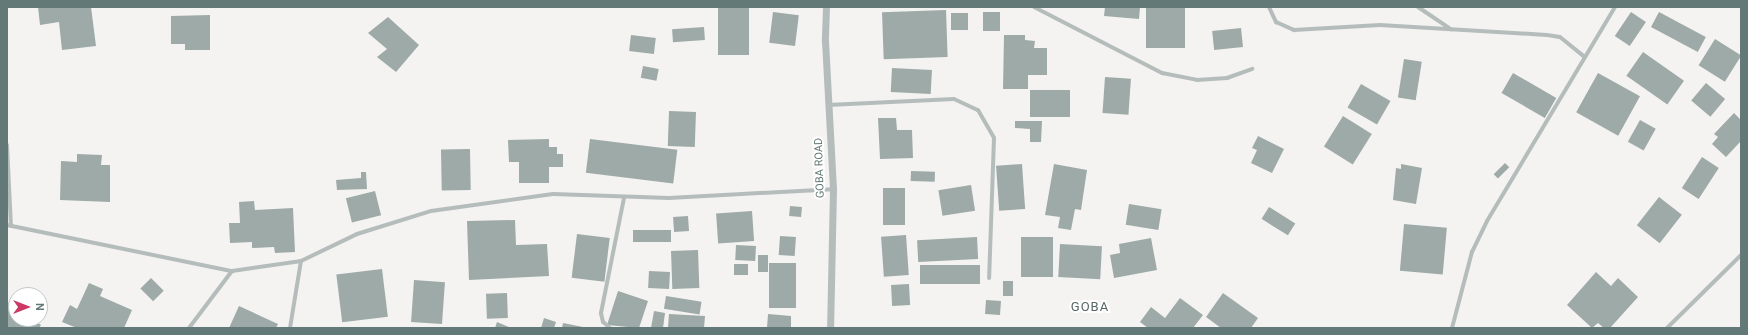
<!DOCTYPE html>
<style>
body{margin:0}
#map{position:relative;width:1748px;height:335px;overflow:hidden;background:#f4f3f1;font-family:Roboto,sans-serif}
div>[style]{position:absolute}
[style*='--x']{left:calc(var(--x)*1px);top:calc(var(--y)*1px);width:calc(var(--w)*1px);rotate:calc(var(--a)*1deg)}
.building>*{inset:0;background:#9daaa8;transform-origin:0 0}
.minor>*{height:4px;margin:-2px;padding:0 2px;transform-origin:2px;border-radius:2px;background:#b5bdbc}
.tertiary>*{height:7px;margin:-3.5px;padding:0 3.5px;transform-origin:3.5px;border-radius:3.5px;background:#b5bdbc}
span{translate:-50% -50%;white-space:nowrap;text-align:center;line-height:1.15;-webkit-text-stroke:4px #fff;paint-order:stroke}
.street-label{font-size:11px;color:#637977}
.quarter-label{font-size:13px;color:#546563;letter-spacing:1px}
.frame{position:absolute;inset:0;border:8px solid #637977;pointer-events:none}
.north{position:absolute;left:8px;top:287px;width:40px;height:40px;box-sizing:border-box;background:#fff;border:1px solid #c1c9c9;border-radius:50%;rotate:90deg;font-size:11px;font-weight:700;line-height:16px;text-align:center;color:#637977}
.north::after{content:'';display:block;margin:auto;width:14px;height:18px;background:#cc3966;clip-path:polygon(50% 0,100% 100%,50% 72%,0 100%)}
</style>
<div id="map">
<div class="building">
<div style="clip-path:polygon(38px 7px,91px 7px,96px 46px,62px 50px,59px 22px,40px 25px)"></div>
<div style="left:718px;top:7px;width:31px;height:48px"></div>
<div style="clip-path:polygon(1105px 7px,1140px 7px,1139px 19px,1104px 16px)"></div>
<div style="left:1146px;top:7px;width:39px;height:41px"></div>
<div style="left:946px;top:10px;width:47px;height:64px;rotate:88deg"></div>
<div style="left:773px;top:12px;width:26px;height:31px;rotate:7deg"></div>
<div style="left:1000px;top:12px;width:19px;height:17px;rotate:90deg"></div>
<div style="left:1631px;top:12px;width:18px;height:29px;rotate:34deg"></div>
<div style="left:1659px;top:12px;width:53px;height:17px;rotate:28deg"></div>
<div style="left:951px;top:13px;width:17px;height:17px"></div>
<div style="clip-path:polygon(210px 15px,210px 50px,185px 50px,185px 44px,171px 44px,171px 16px)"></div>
<div style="clip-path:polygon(388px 17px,419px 45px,396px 72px,377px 57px,387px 49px,368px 33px)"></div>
<div style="left:704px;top:27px;width:13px;height:32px;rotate:86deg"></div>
<div style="left:1241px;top:28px;width:19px;height:29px;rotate:84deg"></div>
<div style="left:631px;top:35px;width:25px;height:16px;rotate:7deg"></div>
<div style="clip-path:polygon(1004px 35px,1025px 35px,1025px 40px,1035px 41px,1034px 48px,1047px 48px,1047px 75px,1028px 75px,1028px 89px,1003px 89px)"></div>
<div style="left:1715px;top:39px;width:31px;height:31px;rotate:32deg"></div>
<div style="left:1643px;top:52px;width:50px;height:29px;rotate:35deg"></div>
<div style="left:1404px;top:59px;width:18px;height:39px;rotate:9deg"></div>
<div style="left:643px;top:66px;width:16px;height:12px;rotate:11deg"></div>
<div style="left:892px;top:68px;width:40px;height:24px;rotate:3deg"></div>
<div style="left:1513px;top:73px;width:50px;height:23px;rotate:30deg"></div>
<div style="left:1598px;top:73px;width:48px;height:45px;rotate:29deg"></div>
<div style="left:1105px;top:77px;width:26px;height:36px;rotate:4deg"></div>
<div style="left:1706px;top:83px;width:25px;height:23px;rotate:40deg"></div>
<div style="left:1361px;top:84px;width:34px;height:27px;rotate:30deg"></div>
<div style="left:1070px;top:90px;width:27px;height:40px;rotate:90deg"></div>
<div style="left:669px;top:111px;width:27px;height:35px;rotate:2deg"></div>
<div style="clip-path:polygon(1734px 113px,1741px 120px,1741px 141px,1726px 157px,1712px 144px,1718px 137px,1714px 134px)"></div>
<div style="left:1343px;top:116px;width:34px;height:36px;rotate:32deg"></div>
<div style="clip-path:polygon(878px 118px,896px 118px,897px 130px,912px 130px,913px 158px,880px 159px)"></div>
<div style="left:1640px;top:120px;width:18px;height:25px;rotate:29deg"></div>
<div style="clip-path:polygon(1015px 121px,1042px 121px,1041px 142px,1030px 142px,1030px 129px,1015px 128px)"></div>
<div style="clip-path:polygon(1258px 136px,1284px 149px,1272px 173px,1251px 163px,1257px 150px,1252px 148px)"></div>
<div style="clip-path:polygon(549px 139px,549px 147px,557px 147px,557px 154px,563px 154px,563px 167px,549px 167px,549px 183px,519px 183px,519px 162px,509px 162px,508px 140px)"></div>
<div style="left:590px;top:139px;width:88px;height:34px;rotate:7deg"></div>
<div style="left:470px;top:149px;width:41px;height:29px;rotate:89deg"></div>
<div style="clip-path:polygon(77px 154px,102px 155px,101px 165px,110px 165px,110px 202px,60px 200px,61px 161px,77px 162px)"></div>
<div style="left:1702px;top:157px;width:20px;height:37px;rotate:33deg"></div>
<div style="left:1505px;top:163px;width:6px;height:16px;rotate:45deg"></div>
<div style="left:1022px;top:164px;width:45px;height:26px;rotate:86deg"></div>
<div style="clip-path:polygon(1054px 164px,1087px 170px,1081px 210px,1075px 209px,1071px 230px,1058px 228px,1060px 217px,1045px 215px)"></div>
<div style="clip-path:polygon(1401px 164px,1422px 168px,1416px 204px,1393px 200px,1396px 168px,1401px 169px)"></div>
<div style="left:911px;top:171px;width:24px;height:10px;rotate:2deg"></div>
<div style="clip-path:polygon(361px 172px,366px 172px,367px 189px,337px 190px,336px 180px,361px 178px)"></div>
<div style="left:971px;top:185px;width:26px;height:33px;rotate:81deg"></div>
<div style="left:883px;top:188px;width:22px;height:37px"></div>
<div style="left:375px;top:191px;width:25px;height:30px;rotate:76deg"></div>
<div style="left:1659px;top:197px;width:29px;height:36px;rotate:38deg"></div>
<div style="clip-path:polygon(254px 201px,255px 210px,293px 208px,295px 252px,275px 253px,274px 247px,252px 248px,252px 242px,230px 243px,229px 223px,240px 223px,239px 202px)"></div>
<div style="left:1129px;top:204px;width:33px;height:21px;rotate:9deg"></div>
<div style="left:790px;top:206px;width:12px;height:10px;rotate:5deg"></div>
<div style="left:1269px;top:207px;width:31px;height:14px;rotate:32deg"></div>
<div style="left:752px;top:211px;width:30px;height:36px;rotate:86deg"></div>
<div style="left:688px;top:216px;width:15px;height:15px;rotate:86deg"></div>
<div style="clip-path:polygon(515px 220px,516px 245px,547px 244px,549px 276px,469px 280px,467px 221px)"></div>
<div style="left:1404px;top:224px;width:43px;height:47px;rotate:5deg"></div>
<div style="left:671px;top:230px;width:12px;height:38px;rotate:90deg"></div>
<div style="left:577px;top:234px;width:33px;height:44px;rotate:7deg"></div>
<div style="left:906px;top:235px;width:40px;height:25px;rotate:86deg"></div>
<div style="left:780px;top:236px;width:16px;height:19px;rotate:4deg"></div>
<div style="left:977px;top:237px;width:22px;height:60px;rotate:87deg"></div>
<div style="left:1021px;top:237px;width:32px;height:40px"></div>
<div style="clip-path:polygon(1151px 238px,1157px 270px,1114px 278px,1110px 255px,1120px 253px,1119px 244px)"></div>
<div style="left:1060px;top:244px;width:42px;height:33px;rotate:3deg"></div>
<div style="left:736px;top:245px;width:20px;height:15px;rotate:3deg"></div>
<div style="left:698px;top:250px;width:38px;height:27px;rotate:88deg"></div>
<div style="left:758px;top:255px;width:10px;height:17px"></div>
<div style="left:769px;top:263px;width:27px;height:45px"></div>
<div style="left:734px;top:264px;width:14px;height:11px"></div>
<div style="left:920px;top:265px;width:60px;height:19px"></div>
<div style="left:382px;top:269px;width:48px;height:46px;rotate:83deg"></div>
<div style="left:649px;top:271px;width:21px;height:17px;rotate:3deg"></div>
<div style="clip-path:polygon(1596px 272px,1611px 286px,1618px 278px,1638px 297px,1610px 328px,1604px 328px,1598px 323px,1592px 328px,1567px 305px)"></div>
<div style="left:151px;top:278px;width:18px;height:15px;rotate:45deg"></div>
<div style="left:414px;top:280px;width:31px;height:42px;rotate:4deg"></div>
<div style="left:1003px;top:281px;width:10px;height:15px"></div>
<div style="clip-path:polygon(89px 283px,103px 289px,100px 296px,132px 310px,124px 328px,77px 328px,62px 322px,70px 305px,77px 309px)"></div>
<div style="left:909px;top:284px;width:21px;height:18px;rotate:87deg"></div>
<div style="clip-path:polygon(618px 291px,648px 301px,639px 328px,607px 325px)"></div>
<div style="left:507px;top:293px;width:25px;height:21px;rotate:88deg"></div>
<div style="clip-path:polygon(1223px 293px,1258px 318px,1251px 328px,1221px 328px,1206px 317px)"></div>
<div style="left:666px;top:296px;width:36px;height:13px;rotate:9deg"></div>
<div style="clip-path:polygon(1180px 298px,1203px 315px,1193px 328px,1148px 328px,1140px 322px,1151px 307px,1165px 318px)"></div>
<div style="left:986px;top:300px;width:15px;height:14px;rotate:4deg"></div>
<div style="clip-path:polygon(8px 303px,16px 309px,16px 319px,32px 319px,41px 325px,39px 328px,7px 328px)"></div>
<div style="clip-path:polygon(239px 306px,278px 324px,276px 328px,229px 328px)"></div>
<div style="clip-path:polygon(654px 311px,665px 313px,663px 328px,651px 328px)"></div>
<div style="clip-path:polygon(669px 314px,705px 316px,704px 328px,668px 328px)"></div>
<div style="clip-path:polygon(768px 314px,791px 316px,791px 328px,767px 328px)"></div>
<div style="clip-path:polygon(544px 318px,556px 322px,554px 328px,541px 328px)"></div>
<div style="clip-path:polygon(497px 322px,511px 328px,495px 328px)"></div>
<div style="clip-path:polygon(563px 323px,583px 327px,583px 328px,562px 328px)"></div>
</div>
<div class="minor">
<div style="--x:1034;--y:7;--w:144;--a:27.3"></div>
<div style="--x:1162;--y:73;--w:36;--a:11"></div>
<div style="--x:1197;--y:80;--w:30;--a:-4"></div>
<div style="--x:1227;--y:78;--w:27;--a:-20"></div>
<div style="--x:1269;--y:7;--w:17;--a:65"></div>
<div style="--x:1276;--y:22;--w:20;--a:24"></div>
<div style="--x:1294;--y:30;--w:86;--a:-3.3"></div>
<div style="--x:1380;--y:25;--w:167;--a:3.4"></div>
<div style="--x:1547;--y:35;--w:13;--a:9"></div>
<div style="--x:1560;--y:37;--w:32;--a:39"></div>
<div style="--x:1418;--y:7;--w:40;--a:34"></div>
<div style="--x:828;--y:105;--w:126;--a:-2.7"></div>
<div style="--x:954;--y:99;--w:26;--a:25"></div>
<div style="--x:978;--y:110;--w:32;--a:60"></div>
<div style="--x:994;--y:138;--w:140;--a:92"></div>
<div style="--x:7;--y:145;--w:81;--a:87.2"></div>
<div style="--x:7;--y:225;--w:230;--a:11.6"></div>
<div style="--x:232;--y:271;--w:70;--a:-8.2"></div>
<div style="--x:301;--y:261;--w:62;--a:-25.7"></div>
<div style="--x:357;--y:234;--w:77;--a:-17.3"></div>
<div style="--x:431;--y:211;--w:123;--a:-7.9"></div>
<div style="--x:553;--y:194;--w:116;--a:2"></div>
<div style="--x:669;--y:198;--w:164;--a:-3.1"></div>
<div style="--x:189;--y:328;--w:71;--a:-53"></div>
<div style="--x:290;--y:328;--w:68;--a:-80.7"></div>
<div style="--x:610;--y:328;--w:9;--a:-139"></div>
<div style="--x:603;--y:322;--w:9;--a:-103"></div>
<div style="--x:601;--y:313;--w:117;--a:-78.7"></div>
<div style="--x:1452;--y:328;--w:79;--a:-75.3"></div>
<div style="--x:1472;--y:252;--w:34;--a:-64"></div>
<div style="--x:1487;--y:221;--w:249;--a:-59.1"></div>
<div style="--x:1667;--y:328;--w:104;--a:-44.6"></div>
</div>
<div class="tertiary">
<div style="--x:826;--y:7;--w:34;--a:92"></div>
<div style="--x:825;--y:41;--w:148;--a:86.9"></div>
<div style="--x:833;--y:189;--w:139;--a:91.2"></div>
</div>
<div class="street-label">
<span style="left:820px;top:168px;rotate:-92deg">GOBA ROAD</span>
</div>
<div class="quarter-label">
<span style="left:1090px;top:307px">GOBA</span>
</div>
<div class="frame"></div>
<div class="north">N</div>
</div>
